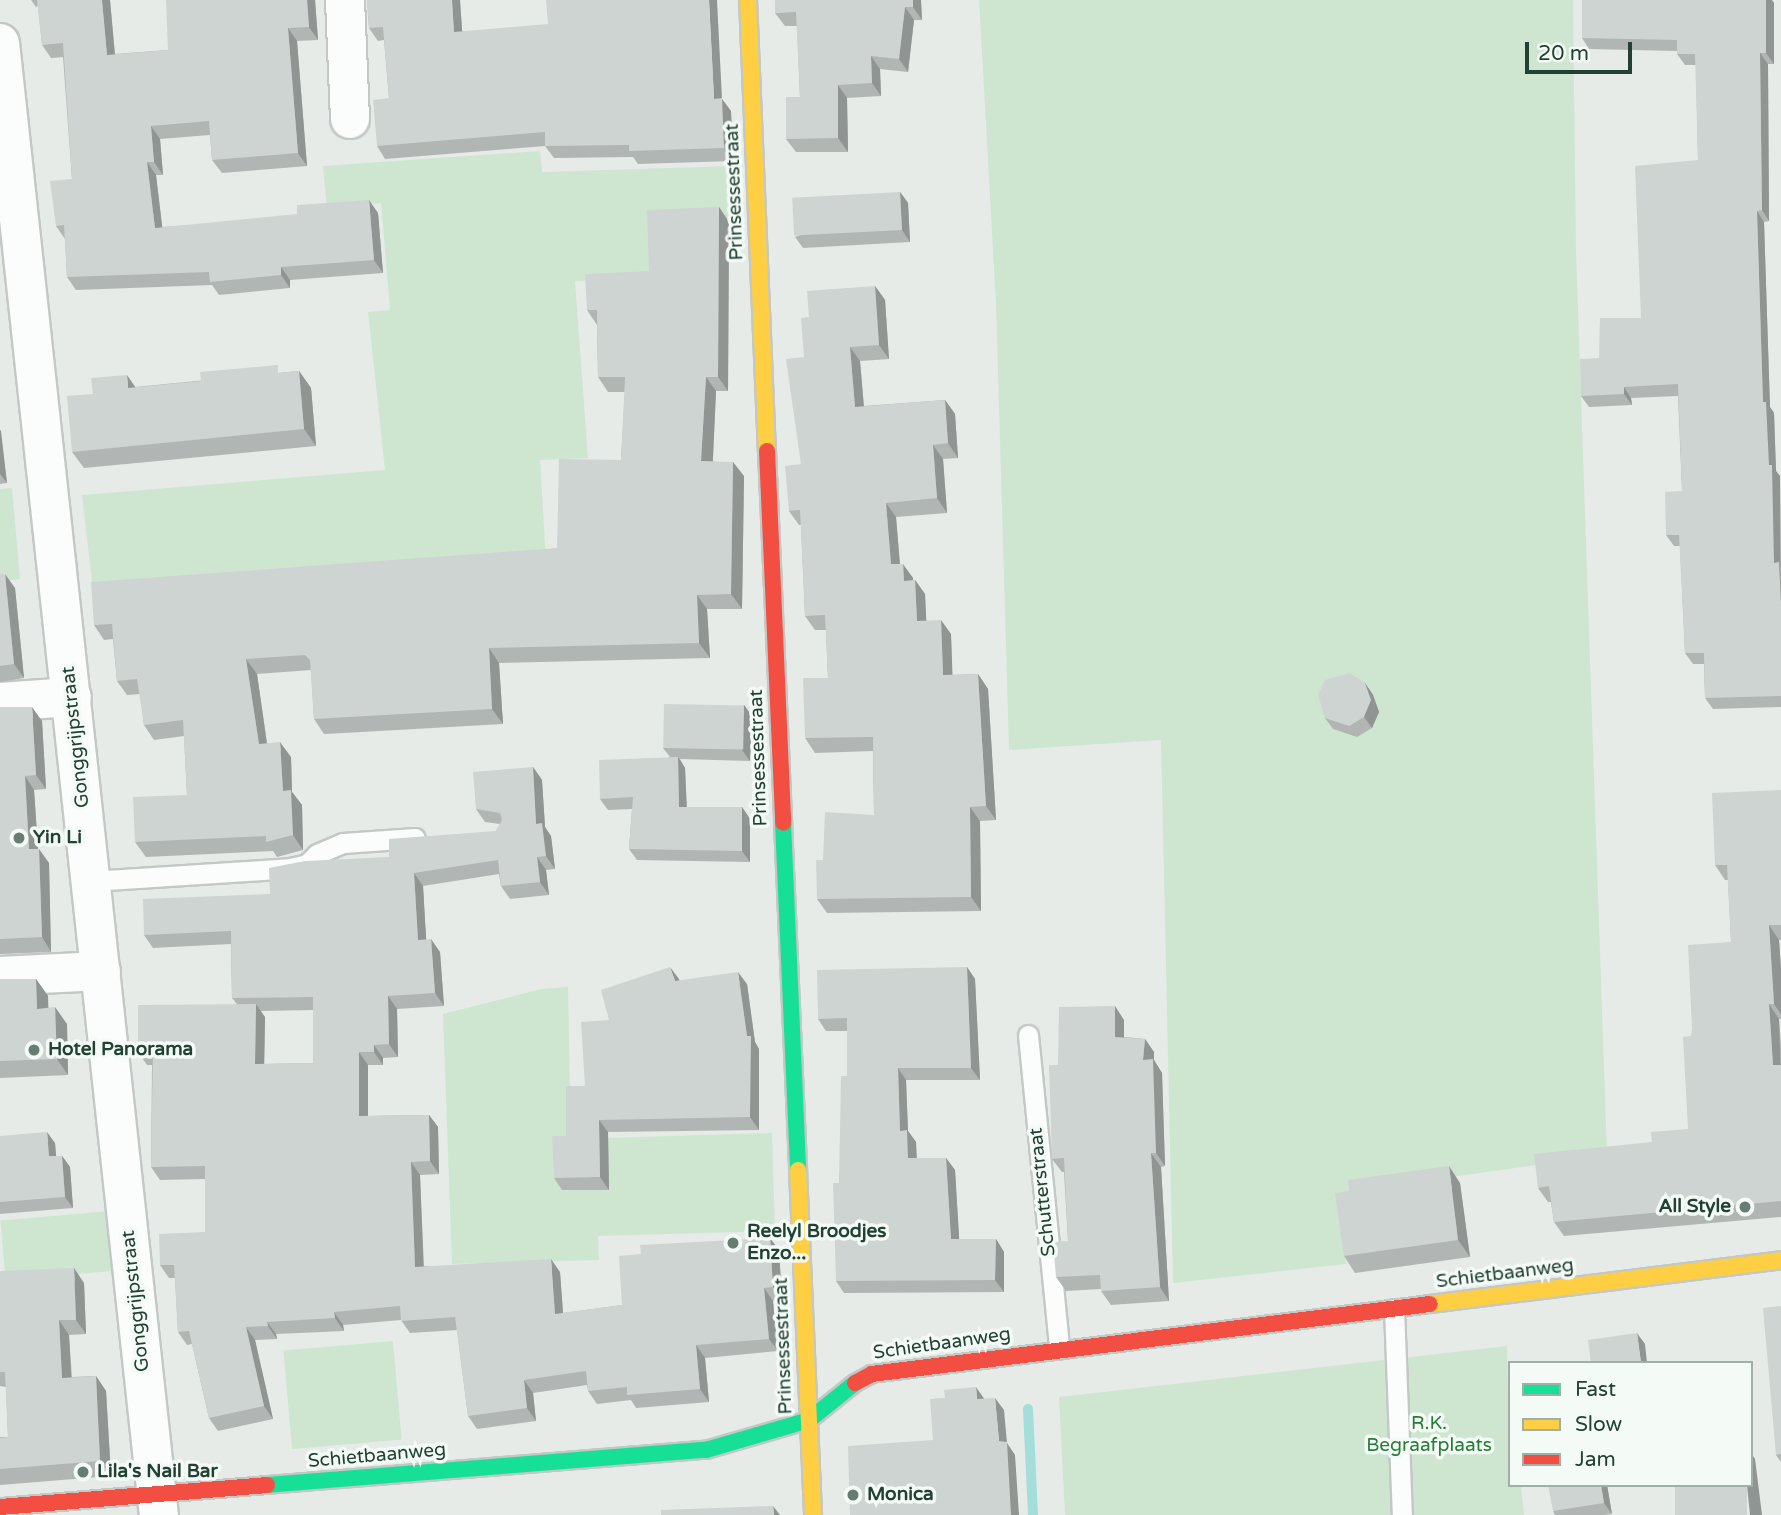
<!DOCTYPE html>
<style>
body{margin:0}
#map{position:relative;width:1781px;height:1515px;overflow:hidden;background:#e6ebe8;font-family:"Varela Round",sans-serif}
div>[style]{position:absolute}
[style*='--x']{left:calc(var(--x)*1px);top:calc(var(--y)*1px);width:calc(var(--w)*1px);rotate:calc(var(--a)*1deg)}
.green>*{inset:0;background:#cee6d0;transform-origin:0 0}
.stream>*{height:10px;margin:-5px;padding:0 5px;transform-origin:5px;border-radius:5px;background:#a3dedb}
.roads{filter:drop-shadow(2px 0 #c3c8c5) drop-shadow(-2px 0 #c3c8c5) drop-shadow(0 2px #c3c8c5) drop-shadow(0 -2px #c3c8c5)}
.lane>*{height:19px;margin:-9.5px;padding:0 9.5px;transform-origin:9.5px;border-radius:9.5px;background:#fbfcfc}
.street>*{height:38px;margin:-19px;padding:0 19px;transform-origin:19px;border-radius:19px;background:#fbfcfc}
.fast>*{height:16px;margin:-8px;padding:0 8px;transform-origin:8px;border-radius:8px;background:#16e098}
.slow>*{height:16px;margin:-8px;padding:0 8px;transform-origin:8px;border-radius:8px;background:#ffcf43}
.jam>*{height:16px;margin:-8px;padding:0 8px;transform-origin:8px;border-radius:8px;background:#f24e42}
.wall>*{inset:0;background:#b1b6b4}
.shaded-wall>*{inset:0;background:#909492}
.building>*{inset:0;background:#ced4d1;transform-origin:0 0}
.dots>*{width:19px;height:19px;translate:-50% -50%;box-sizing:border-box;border:4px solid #f4faf6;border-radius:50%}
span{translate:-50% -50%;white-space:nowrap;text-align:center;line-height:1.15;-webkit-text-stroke:7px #f4faf6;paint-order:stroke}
.street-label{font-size:19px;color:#214232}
.poi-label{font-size:19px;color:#214232;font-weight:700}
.left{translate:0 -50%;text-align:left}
.right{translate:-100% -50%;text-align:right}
.park-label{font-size:19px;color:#277d38}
.legend{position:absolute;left:1508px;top:1361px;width:245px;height:126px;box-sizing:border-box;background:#f4faf6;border:2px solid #a0b0a8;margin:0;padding:9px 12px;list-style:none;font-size:21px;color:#214232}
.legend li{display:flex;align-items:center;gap:14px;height:35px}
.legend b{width:35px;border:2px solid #a0b0a8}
.scale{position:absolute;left:1525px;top:42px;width:107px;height:32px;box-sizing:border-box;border:4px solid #214232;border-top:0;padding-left:9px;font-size:21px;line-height:24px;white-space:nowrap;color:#214232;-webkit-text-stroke:5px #f4faf6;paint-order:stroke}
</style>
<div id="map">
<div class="green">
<div style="clip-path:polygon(979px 0,1573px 0,1576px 250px,1607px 1155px,1337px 1193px,1346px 1264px,1173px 1283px,1161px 740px,1009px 750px,996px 303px)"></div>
<div style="clip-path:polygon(540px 151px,542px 172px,732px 166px,735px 218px,673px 222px,677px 277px,575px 281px,588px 458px,540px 460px,546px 560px,93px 591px,82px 495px,385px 470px,368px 312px,390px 310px,381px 203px,327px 208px,323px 166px)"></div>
<div style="clip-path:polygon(12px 488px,20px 579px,0 581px,0 489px)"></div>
<div style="clip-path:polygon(568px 987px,571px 1139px,772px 1133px,775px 1231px,598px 1236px,599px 1260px,452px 1264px,443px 1014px,541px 989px)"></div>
<div style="left:110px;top:1211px;width:60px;height:110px;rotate:85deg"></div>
<div style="left:393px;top:1341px;width:99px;height:110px;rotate:85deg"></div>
<div style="clip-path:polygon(1507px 1346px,1510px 1485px,1521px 1485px,1524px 1515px,1065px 1515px,1059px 1397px)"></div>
</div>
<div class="stream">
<div style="--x:1028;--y:1409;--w:106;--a:87.3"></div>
</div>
<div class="roads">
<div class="lane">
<div style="--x:91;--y:881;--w:199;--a:-3.7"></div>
<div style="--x:290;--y:868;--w:17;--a:-13"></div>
<div style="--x:307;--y:864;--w:14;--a:-45"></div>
<div style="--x:317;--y:854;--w:28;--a:-23"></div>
<div style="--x:343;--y:843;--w:72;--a:-4"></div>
<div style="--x:1028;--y:1035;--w:315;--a:84.3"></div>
<div style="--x:1394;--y:1309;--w:206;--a:87.8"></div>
</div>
<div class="street">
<div style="--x:345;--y:0;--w:119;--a:87.6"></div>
<div style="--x:0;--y:43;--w:1481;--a:83.84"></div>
<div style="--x:0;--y:702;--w:72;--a:-4"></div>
<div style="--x:0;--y:976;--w:101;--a:-2.8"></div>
</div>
<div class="fast">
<div style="--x:783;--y:823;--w:347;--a:87.5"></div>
<div style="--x:267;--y:1485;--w:440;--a:-4.6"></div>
<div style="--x:706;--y:1450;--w:107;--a:-16.2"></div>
<div style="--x:809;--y:1420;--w:59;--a:-38.8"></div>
</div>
<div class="slow">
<div style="--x:748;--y:0;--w:451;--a:87.6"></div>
<div style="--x:798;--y:1170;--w:345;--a:87.5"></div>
<div style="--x:1430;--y:1304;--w:354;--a:-7.1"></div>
</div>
<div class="jam">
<div style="--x:767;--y:451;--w:372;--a:87.5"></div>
<div style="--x:855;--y:1383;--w:19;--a:-28"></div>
<div style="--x:872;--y:1374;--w:562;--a:-7.15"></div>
<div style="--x:0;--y:1507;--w:268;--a:-4.7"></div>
</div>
</div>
<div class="wall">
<div style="clip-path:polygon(31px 0,110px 0,115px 54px,168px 50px,315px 0,318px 40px,297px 41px,307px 166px,222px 173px,212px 160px,210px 135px,160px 139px,163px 175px,156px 175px,162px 227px,378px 213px,383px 273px,290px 280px,290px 288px,219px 295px,212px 285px,76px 290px,67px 277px,65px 239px,56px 226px,72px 179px,63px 57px,51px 58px,42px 45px,38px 6px,36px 7px)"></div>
<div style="clip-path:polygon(367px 0,460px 0,462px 31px,722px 99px,731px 111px,733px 161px,638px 164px,633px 157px,554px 158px,545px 146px,385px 159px,377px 146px,389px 98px,384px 40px,378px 41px,369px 28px)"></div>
<div style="clip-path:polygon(921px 0,922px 20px,914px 20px,908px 72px,880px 69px,881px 96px,847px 98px,848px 152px,796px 152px,786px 139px,800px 97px,797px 26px,785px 26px,775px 13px)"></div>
<div style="clip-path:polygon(1774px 3px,1774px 64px,1768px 64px,1769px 221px,1764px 222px,1770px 407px,1774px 413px,1776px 471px,1780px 476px,1781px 707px,1713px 709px,1705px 698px,1704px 664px,1693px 664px,1685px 653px,1680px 546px,1674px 546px,1666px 535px,1682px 491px,1678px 396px,1631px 398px,1632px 405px,1589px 407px,1581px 396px,1599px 358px,1641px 318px,1698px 160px,1696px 65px,1685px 65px,1677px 54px,1677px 51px,1589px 49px,1582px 38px)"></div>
<div style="clip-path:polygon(900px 192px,908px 203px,910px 242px,803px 248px,795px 237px)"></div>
<div style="clip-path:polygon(719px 207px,729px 222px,728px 391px,716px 391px,713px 461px,744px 476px,742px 609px,707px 609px,710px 658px,499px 663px,503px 724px,324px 734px,314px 719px,311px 670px,257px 674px,267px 743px,291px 757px,292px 792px,302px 805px,303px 850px,277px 857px,273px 851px,146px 857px,135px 842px,187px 795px,184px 736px,154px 740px,144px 725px,140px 694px,127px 695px,117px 681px,113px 639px,104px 640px,94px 625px,557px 548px,621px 460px,625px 392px,608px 392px,598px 377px,597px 325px,587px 310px,649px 271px)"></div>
<div style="clip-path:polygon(875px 286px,885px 300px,889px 359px,860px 361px,864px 406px,945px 400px,955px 414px,958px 458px,943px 459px,947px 513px,896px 517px,900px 564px,913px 578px,913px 580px,915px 580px,925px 594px,926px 620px,951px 634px,952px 675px,978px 674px,988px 689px,996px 820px,980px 821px,981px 911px,827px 913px,817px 899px,823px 860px,874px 815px,873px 751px,815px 753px,805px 738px,828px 678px,826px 630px,815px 630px,805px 616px,801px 525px,799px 525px,789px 511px,801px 464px,804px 357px,809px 317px)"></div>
<div style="clip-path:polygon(299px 371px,311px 388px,316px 446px,84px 468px,72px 452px,93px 394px,135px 387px)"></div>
<div style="clip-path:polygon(0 430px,7px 483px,0 484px)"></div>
<div style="clip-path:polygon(0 574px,15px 588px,24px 678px,0 682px)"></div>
<div style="clip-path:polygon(1365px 683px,1373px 695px,1379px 712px,1372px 728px,1357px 737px,1333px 729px,1325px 718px)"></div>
<div style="clip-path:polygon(744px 705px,752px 716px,750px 761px,680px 759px,685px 768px,687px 807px,742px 807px,750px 819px,750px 862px,637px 860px,629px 849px,632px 809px,608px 810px,600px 799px,670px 757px,663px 748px)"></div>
<div style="clip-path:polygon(0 707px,42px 721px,46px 789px,34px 790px,38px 849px,49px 863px,51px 952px,0 954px)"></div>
<div style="clip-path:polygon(evenodd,533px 767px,542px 780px,545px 827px,551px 836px,555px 869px,546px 870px,549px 895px,510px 899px,501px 886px,499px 874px,423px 886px,426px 939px,440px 952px,444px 1006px,397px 1009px,398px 1057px,383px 1058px,383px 1065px,368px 1065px,368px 1116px,429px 1115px,438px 1127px,439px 1174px,420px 1175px,424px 1266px,560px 1272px,563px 1313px,622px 1305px,779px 1250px,782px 1300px,773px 1301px,778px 1351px,705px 1358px,709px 1402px,636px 1408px,631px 1400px,597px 1404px,588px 1391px,587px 1385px,533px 1393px,536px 1421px,477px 1429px,468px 1416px,457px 1330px,410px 1333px,401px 1320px,343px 1325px,344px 1331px,276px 1334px,277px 1339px,255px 1340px,273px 1419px,218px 1431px,209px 1418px,192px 1344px,187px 1345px,178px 1332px,175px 1278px,169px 1278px,160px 1265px,205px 1232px,205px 1179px,160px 1180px,151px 1167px,152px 1065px,147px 1065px,138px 1052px,237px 1004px,232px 998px,231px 944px,153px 948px,144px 935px,389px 857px,496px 831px,500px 824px,485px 822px,476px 809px,533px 767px,313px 1010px,313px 1063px,264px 1064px,265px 1017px,260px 1011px,313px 1010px)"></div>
<div style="clip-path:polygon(1781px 790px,1781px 940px,1779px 940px,1781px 969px,1781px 1019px,1779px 1019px,1781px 1045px,1781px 1217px,1564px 1236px,1554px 1222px,1551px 1202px,1548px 1202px,1538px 1188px,1652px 1142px,1688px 1129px,1691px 1036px,1731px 942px,1728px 880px,1725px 880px,1715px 865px)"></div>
<div style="clip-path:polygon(967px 967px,975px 979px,980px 1080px,906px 1080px,908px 1131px,916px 1142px,917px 1158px,946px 1158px,955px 1170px,959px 1239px,996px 1239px,1004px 1252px,1004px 1292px,844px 1293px,836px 1281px,839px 1183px,847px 1076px,847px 1031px,826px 1031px,818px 1019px)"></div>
<div style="clip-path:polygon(0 979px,36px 979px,48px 996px,48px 1008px,67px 1024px,68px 1075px,0 1078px)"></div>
<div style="clip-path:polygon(679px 979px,679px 981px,747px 984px,755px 1042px,759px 1049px,759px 1130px,608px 1132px,609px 1190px,562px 1190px,554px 1178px,566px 1136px,609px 1020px)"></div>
<div style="clip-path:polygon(1124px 1020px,1124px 1037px,1145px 1039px,1154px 1052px,1154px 1060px,1162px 1073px,1165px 1166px,1161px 1167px,1169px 1301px,1111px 1305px,1101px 1291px,1101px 1289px,1066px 1291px,1056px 1277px,1068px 1241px,1064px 1172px,1062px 1172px,1052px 1159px,1058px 1065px)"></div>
<div style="clip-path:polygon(0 1136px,55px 1143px,56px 1156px,62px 1156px,70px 1167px,73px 1208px,0 1214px)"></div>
<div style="clip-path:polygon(1460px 1183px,1470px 1257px,1355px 1273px,1344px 1256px)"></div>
<div style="clip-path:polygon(0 1271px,84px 1283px,86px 1334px,69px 1335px,72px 1377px,96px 1376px,106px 1391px,111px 1476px,0 1485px,0 1437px,8px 1437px,6px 1387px,0 1386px)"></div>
<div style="clip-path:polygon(1781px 1306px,1781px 1462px,1776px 1455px)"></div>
<div style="clip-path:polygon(1607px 1485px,1612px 1514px,1605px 1515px,1555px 1515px,1553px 1511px)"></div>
</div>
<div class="shaded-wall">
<div style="clip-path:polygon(102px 0,110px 0,116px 68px,107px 55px)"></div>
<div style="clip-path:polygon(307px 0,315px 0,318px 40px,309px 27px)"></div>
<div style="clip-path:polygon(452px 0,460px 0,463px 44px,454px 32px)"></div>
<div style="clip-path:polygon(709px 0,717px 0,722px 99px,731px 111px,733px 161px,724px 148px,714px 99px)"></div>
<div style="clip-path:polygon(913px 0,921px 0,922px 20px,913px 7px)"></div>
<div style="clip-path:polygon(1766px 0,1772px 0,1774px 3px,1774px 64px,1766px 53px)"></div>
<div style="clip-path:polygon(905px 7px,914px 20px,908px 72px,899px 59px)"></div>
<div style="clip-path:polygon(288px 28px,297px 41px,307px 166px,298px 153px)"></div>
<div style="clip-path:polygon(1760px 53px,1768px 64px,1769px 221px,1762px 210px)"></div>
<div style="clip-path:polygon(871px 56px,880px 69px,881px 96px,872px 83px)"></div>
<div style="clip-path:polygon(838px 85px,847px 98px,848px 152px,838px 138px)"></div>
<div style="clip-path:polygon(151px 126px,160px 139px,163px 175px,154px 162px)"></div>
<div style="clip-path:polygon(147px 162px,156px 175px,164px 241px,155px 228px)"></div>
<div style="clip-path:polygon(900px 192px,908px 203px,910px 242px,902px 230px)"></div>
<div style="clip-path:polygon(369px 200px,378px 213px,383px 273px,374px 260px)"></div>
<div style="clip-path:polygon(719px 207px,729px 222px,728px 391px,718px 377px)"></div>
<div style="clip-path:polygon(1757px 211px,1764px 222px,1770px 407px,1774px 413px,1776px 471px,1780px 476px,1781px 604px,1774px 563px,1763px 402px)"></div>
<div style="clip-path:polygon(281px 267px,290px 280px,290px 288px,281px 275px)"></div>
<div style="clip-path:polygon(875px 286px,885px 300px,889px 359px,879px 345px)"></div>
<div style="clip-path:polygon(850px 347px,860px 361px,865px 421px,855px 407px)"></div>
<div style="clip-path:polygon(299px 371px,311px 388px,316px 446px,304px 429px)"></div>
<div style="clip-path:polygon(127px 375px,138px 391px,128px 388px)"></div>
<div style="clip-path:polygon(706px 377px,716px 391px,712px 476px,701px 461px)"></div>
<div style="clip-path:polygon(1624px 387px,1631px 398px,1632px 405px,1624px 394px)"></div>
<div style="clip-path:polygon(945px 400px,955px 414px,958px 458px,948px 443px)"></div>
<div style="clip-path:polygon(0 430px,1px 431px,7px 483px,0 474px)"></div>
<div style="clip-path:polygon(933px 445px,943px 459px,947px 513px,937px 498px)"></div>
<div style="clip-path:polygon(733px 462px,744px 476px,742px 609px,731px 594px)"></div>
<div style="clip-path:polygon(886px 503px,896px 517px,901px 578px,891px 564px)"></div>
<div style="clip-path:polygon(903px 564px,913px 578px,914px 595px,904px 581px)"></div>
<div style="clip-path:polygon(5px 574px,15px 588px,24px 678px,14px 664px)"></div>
<div style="clip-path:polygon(915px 580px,925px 594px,927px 635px,917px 621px)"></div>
<div style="clip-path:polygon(697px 595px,707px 609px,710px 658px,699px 643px)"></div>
<div style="clip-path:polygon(941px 620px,951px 634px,953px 689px,943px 675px)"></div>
<div style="clip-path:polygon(489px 648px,499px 663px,503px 724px,492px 709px)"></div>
<div style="clip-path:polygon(246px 659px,257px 674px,269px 758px,259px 744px)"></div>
<div style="clip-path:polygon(978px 674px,988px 689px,996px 820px,986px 806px)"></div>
<div style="clip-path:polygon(1365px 683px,1373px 695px,1379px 712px,1372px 728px,1364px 717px)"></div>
<div style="clip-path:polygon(744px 705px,752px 716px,750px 761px,742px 750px)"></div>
<div style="clip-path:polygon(32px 707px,42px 721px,46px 789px,36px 775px)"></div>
<div style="clip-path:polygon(280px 742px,291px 757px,292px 792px,302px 805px,303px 850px,293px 835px,283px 791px)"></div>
<div style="clip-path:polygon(678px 757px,685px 768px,687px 819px,679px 807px)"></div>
<div style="clip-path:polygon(533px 767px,542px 780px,545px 827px,551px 836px,555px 869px,546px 856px,536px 824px)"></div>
<div style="clip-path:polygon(25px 776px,34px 790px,39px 863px,29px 849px)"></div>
<div style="clip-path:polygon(742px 807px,750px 819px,750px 862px,742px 851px)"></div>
<div style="clip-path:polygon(970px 807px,980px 821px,981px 911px,971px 897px)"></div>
<div style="clip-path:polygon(39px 849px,49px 863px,51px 952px,42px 937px)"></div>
<div style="clip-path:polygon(537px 857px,546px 870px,549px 895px,540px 882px)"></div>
<div style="clip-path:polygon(414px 873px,423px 886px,427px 953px,418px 940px)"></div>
<div style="clip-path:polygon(1769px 925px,1779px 940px,1781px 969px,1781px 1014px,1774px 1004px)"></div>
<div style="clip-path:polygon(431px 939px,440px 952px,444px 1006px,435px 993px)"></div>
<div style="clip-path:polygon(670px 967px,679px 979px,684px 994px,675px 981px)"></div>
<div style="clip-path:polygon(967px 967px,975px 979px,980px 1080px,971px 1068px)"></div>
<div style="clip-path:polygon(738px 972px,747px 984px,755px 1042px,759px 1049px,759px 1130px,750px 1117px,747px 1036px)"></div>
<div style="clip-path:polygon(36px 979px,48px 996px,49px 1025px,37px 1009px)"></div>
<div style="clip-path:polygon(388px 996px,397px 1009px,398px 1057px,389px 1044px)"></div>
<div style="clip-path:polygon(256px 1004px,265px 1017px,264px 1077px,255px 1064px)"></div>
<div style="clip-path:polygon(1769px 1004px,1779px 1019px,1781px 1077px,1773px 1065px)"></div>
<div style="clip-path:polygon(1115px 1006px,1124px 1020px,1124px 1050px,1115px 1037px)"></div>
<div style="clip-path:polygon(55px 1007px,67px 1024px,68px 1075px,57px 1059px)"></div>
<div style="clip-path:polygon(1145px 1039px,1154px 1052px,1154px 1060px,1162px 1073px,1165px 1166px,1156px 1153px,1143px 1060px)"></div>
<div style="clip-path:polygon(374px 1045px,383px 1058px,383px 1065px,374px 1052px)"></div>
<div style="clip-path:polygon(359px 1052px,368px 1065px,368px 1129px,359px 1116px)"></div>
<div style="clip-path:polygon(898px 1068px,906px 1080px,908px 1131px,916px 1142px,917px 1170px,908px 1158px,900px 1131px)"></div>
<div style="clip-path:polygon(429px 1115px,438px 1127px,439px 1174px,430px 1161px)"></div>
<div style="clip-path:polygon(599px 1120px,608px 1132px,609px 1190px,600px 1177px)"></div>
<div style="clip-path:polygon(47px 1132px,55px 1143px,57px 1168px,49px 1156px)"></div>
<div style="clip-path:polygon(1151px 1153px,1161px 1167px,1169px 1301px,1160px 1287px)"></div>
<div style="clip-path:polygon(62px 1156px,70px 1167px,73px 1208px,65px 1197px)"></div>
<div style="clip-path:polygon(946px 1158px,955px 1170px,960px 1252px,951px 1239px)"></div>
<div style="clip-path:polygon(411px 1162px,420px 1175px,424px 1280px,415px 1267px)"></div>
<div style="clip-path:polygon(1449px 1166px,1460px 1183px,1470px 1257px,1458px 1240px)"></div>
<div style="clip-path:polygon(770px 1238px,779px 1250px,782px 1300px,773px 1287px)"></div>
<div style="clip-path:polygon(996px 1239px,1004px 1252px,1004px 1292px,995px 1280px)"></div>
<div style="clip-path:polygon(551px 1259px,560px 1272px,564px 1327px,555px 1314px)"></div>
<div style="clip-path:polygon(74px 1268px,84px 1283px,86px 1334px,76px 1320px)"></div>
<div style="clip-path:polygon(764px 1288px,773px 1301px,778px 1351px,769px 1339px)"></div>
<div style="clip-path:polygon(334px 1312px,343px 1325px,344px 1331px,335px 1318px)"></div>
<div style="clip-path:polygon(59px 1320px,69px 1335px,72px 1393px,62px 1378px)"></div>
<div style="clip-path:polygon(267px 1322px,276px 1334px,277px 1339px,268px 1326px)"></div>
<div style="clip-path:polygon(246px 1327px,255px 1340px,273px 1419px,264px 1406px)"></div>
<div style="clip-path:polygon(1637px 1333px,1645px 1344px,1647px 1363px,1641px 1363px)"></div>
<div style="clip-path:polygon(696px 1345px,705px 1358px,709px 1402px,700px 1389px)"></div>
<div style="clip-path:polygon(96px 1376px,106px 1391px,111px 1476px,100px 1461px)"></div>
<div style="clip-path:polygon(524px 1380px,533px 1393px,536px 1421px,527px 1408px)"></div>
<div style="clip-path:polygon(976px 1387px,985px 1400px,977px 1399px)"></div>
<div style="clip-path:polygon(995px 1398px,1004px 1410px,1007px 1443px,1015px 1455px,1019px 1515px,1011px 1515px,999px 1441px)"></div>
<div style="clip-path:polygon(1751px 1453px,1755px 1459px,1762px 1515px,1750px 1515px,1747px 1485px,1751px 1485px)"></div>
<div style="clip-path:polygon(1601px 1485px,1607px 1485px,1612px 1514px,1604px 1503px)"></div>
<div style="clip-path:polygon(773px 1506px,780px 1515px,774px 1515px)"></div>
</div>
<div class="building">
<div style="clip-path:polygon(37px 0,102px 0,107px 55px,168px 50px,166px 0,307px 0,309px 27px,288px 28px,298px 153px,212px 160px,209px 121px,151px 126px,154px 162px,147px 162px,155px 228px,297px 214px,297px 205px,369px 200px,374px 260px,281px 267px,281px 275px,210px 282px,209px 272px,67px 277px,64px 225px,56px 226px,50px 181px,72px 179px,63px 43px,42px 45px)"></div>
<div style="clip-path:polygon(367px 0,452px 0,454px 32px,548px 24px,546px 0,709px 0,714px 99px,722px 98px,724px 148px,629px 151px,629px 145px,545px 146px,545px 132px,377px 146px,373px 100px,389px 98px,383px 27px,369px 28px)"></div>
<div style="clip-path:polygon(775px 0,913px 0,913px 7px,905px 7px,899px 59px,871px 56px,872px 83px,838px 85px,838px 138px,786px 139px,786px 97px,800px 97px,796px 12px,775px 13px)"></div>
<div style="clip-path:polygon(1582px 0,1766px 0,1766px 53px,1760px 53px,1762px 210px,1757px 211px,1763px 402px,1766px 402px,1769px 465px,1772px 465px,1774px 563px,1779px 562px,1781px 604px,1781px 696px,1705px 698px,1704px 653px,1685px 653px,1679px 535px,1666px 535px,1665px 492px,1682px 491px,1678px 384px,1624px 387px,1624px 394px,1581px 396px,1580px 359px,1599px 358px,1600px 318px,1641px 318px,1635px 166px,1698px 160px,1695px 54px,1677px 54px,1677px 40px,1582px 38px)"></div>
<div style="left:900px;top:192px;width:38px;height:108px;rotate:87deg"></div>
<div style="clip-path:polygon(719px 207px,718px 377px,706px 377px,701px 461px,733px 462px,731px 594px,697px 595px,699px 643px,489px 648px,492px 709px,314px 719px,310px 660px,305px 655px,246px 659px,259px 744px,280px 742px,283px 791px,291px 790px,293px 835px,266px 842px,266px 836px,135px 842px,133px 797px,187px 795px,183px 720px,144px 725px,137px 679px,117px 681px,112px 624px,94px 625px,91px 582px,557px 548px,559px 459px,621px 460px,625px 377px,598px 377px,597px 310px,587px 310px,585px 274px,649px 271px,647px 210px)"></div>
<div style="clip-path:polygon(875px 286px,879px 345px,850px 347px,855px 407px,945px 400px,948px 443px,933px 445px,937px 498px,886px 503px,891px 564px,903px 564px,904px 581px,915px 580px,917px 621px,941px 620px,943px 675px,978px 674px,986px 806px,970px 807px,971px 897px,817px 899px,816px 860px,823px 860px,825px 812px,874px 815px,873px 737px,805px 738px,803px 678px,828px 678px,825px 615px,805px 616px,800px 510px,789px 511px,785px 466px,801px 464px,786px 359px,804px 357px,801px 318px,809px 317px,807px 291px)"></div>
<div style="clip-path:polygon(278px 365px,278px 373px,299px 371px,304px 429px,72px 452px,67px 396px,93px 394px,91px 378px,127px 375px,128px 388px,201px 381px,200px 372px)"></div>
<div style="clip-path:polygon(0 574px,5px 574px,14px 664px,0 666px)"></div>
<div style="clip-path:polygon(1350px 673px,1365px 683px,1371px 700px,1364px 717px,1349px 726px,1325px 718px,1318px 695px,1325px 680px)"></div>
<div style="left:664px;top:704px;width:80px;height:44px;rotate:1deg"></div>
<div style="clip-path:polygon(0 707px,32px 707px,36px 775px,25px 776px,29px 849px,39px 849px,42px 937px,0 939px)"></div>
<div style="clip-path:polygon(678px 757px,679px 807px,742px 807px,742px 851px,629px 849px,633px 797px,600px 799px,599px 760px)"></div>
<div style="clip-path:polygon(533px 767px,536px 824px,542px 823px,546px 856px,537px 857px,540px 882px,501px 886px,498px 860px,414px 873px,418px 940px,431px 939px,435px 993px,388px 996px,389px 1044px,374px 1045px,374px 1052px,359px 1052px,359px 1116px,429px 1115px,430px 1161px,411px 1162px,415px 1267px,551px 1259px,555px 1314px,622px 1305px,619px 1256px,641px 1254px,640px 1245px,770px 1238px,773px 1287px,764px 1288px,769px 1339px,696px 1345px,700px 1389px,627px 1395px,627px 1387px,588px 1391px,586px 1371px,524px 1380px,527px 1408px,468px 1416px,455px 1317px,401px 1321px,400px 1306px,334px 1312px,335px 1318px,267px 1322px,268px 1326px,246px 1327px,264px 1406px,209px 1418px,189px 1331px,178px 1332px,174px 1265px,160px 1265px,159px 1234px,205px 1232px,205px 1166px,151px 1167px,153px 1052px,138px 1052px,138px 1005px,256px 1004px,255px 1064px,313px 1063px,313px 997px,232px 998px,231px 931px,144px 935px,143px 899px,270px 894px,269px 868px,305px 861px,389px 857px,389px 839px,496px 831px,502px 820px,500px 813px,476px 809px,473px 772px)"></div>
<div style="clip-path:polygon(1781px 790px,1781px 925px,1769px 925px,1774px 1004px,1769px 1004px,1773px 1065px,1781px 1065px,1781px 1201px,1554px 1222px,1549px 1186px,1538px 1188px,1534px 1154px,1652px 1142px,1651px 1132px,1688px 1129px,1683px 1037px,1691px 1036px,1692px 1029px,1688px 945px,1731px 942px,1727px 865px,1715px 865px,1712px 793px)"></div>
<div style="clip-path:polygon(670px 967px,675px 981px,738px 972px,747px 1036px,751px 1036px,750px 1117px,599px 1120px,600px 1177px,554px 1178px,552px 1136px,566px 1136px,566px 1086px,585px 1086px,581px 1022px,609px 1020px,601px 990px)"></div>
<div style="clip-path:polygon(967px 967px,971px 1068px,898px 1068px,900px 1131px,907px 1130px,908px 1158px,946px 1158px,951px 1239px,996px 1239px,995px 1280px,836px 1281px,833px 1183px,839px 1183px,841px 1076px,847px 1076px,847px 1018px,818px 1019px,817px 970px)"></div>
<div style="clip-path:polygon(0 979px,36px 979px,37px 1009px,55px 1007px,57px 1059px,0 1061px)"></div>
<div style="clip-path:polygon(1115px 1006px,1115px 1037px,1145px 1039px,1143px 1060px,1153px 1059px,1156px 1153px,1151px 1153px,1160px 1287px,1101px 1291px,1100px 1275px,1056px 1277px,1053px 1242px,1068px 1241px,1064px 1158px,1052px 1159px,1049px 1065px,1058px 1065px,1059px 1007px)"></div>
<div style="clip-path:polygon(47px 1132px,49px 1156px,62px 1156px,65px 1197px,0 1202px,0 1136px)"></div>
<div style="clip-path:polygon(1449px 1166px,1458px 1240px,1344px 1256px,1335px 1193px,1349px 1191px,1348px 1180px)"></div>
<div style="clip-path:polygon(74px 1268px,76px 1320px,59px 1320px,62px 1378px,96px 1376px,100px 1461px,0 1469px,0 1438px,8px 1437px,5px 1372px,0 1372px,0 1271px)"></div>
<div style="clip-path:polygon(1781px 1306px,1781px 1454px,1776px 1455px,1763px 1308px)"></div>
<div style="clip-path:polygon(1637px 1333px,1641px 1363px,1591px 1363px,1588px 1340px)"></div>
<div style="clip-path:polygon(976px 1387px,977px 1399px,995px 1398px,999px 1441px,1007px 1442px,1011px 1515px,850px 1515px,848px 1446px,933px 1440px,930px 1399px,945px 1398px,944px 1390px)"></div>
<div style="clip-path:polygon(1548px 1485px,1601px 1485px,1604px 1503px,1553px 1511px)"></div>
<div style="left:1675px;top:1485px;width:72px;height:30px"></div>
<div style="clip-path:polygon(773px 1506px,774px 1515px,661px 1515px,661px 1510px)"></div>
</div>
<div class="dots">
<div style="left:19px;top:838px;background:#667d72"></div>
<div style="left:34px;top:1050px;background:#667d72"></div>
<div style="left:1745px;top:1207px;background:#667d72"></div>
<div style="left:733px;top:1243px;background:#667d72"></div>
<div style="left:83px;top:1472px;background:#667d72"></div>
<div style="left:853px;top:1495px;background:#667d72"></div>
</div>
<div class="street-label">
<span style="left:735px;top:192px;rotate:-92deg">Prinsessestraat</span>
<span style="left:76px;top:737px;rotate:-96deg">Gonggrijpstraat</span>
<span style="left:759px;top:758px;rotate:-92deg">Prinsessestraat</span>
<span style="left:1043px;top:1192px;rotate:-96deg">Schutterstraat</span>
<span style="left:1505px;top:1274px;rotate:-7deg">Schietbaanweg</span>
<span style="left:136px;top:1301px;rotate:-96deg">Gonggrijpstraat</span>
<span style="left:942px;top:1344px;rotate:-8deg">Schietbaanweg</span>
<span style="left:784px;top:1346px;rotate:-92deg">Prinsessestraat</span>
<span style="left:377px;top:1456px;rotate:-5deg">Schietbaanweg</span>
</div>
<div class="poi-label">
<span class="left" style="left:33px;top:838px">Yin Li</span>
<span class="left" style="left:48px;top:1050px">Hotel Panorama</span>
<span class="right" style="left:1731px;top:1207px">All Style</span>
<span class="left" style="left:747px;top:1243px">Reelyl Broodjes<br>Enzo...</span>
<span class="left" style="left:97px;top:1472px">Lila's Nail Bar</span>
<span class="left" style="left:867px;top:1495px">Monica</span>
</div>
<div class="park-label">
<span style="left:1429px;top:1435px">R.K.<br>Begraafplaats</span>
</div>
<ul class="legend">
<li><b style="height:9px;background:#16e098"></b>Fast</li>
<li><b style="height:9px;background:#ffcf43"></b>Slow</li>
<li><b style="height:9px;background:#f24e42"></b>Jam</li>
</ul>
<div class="scale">20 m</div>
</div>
